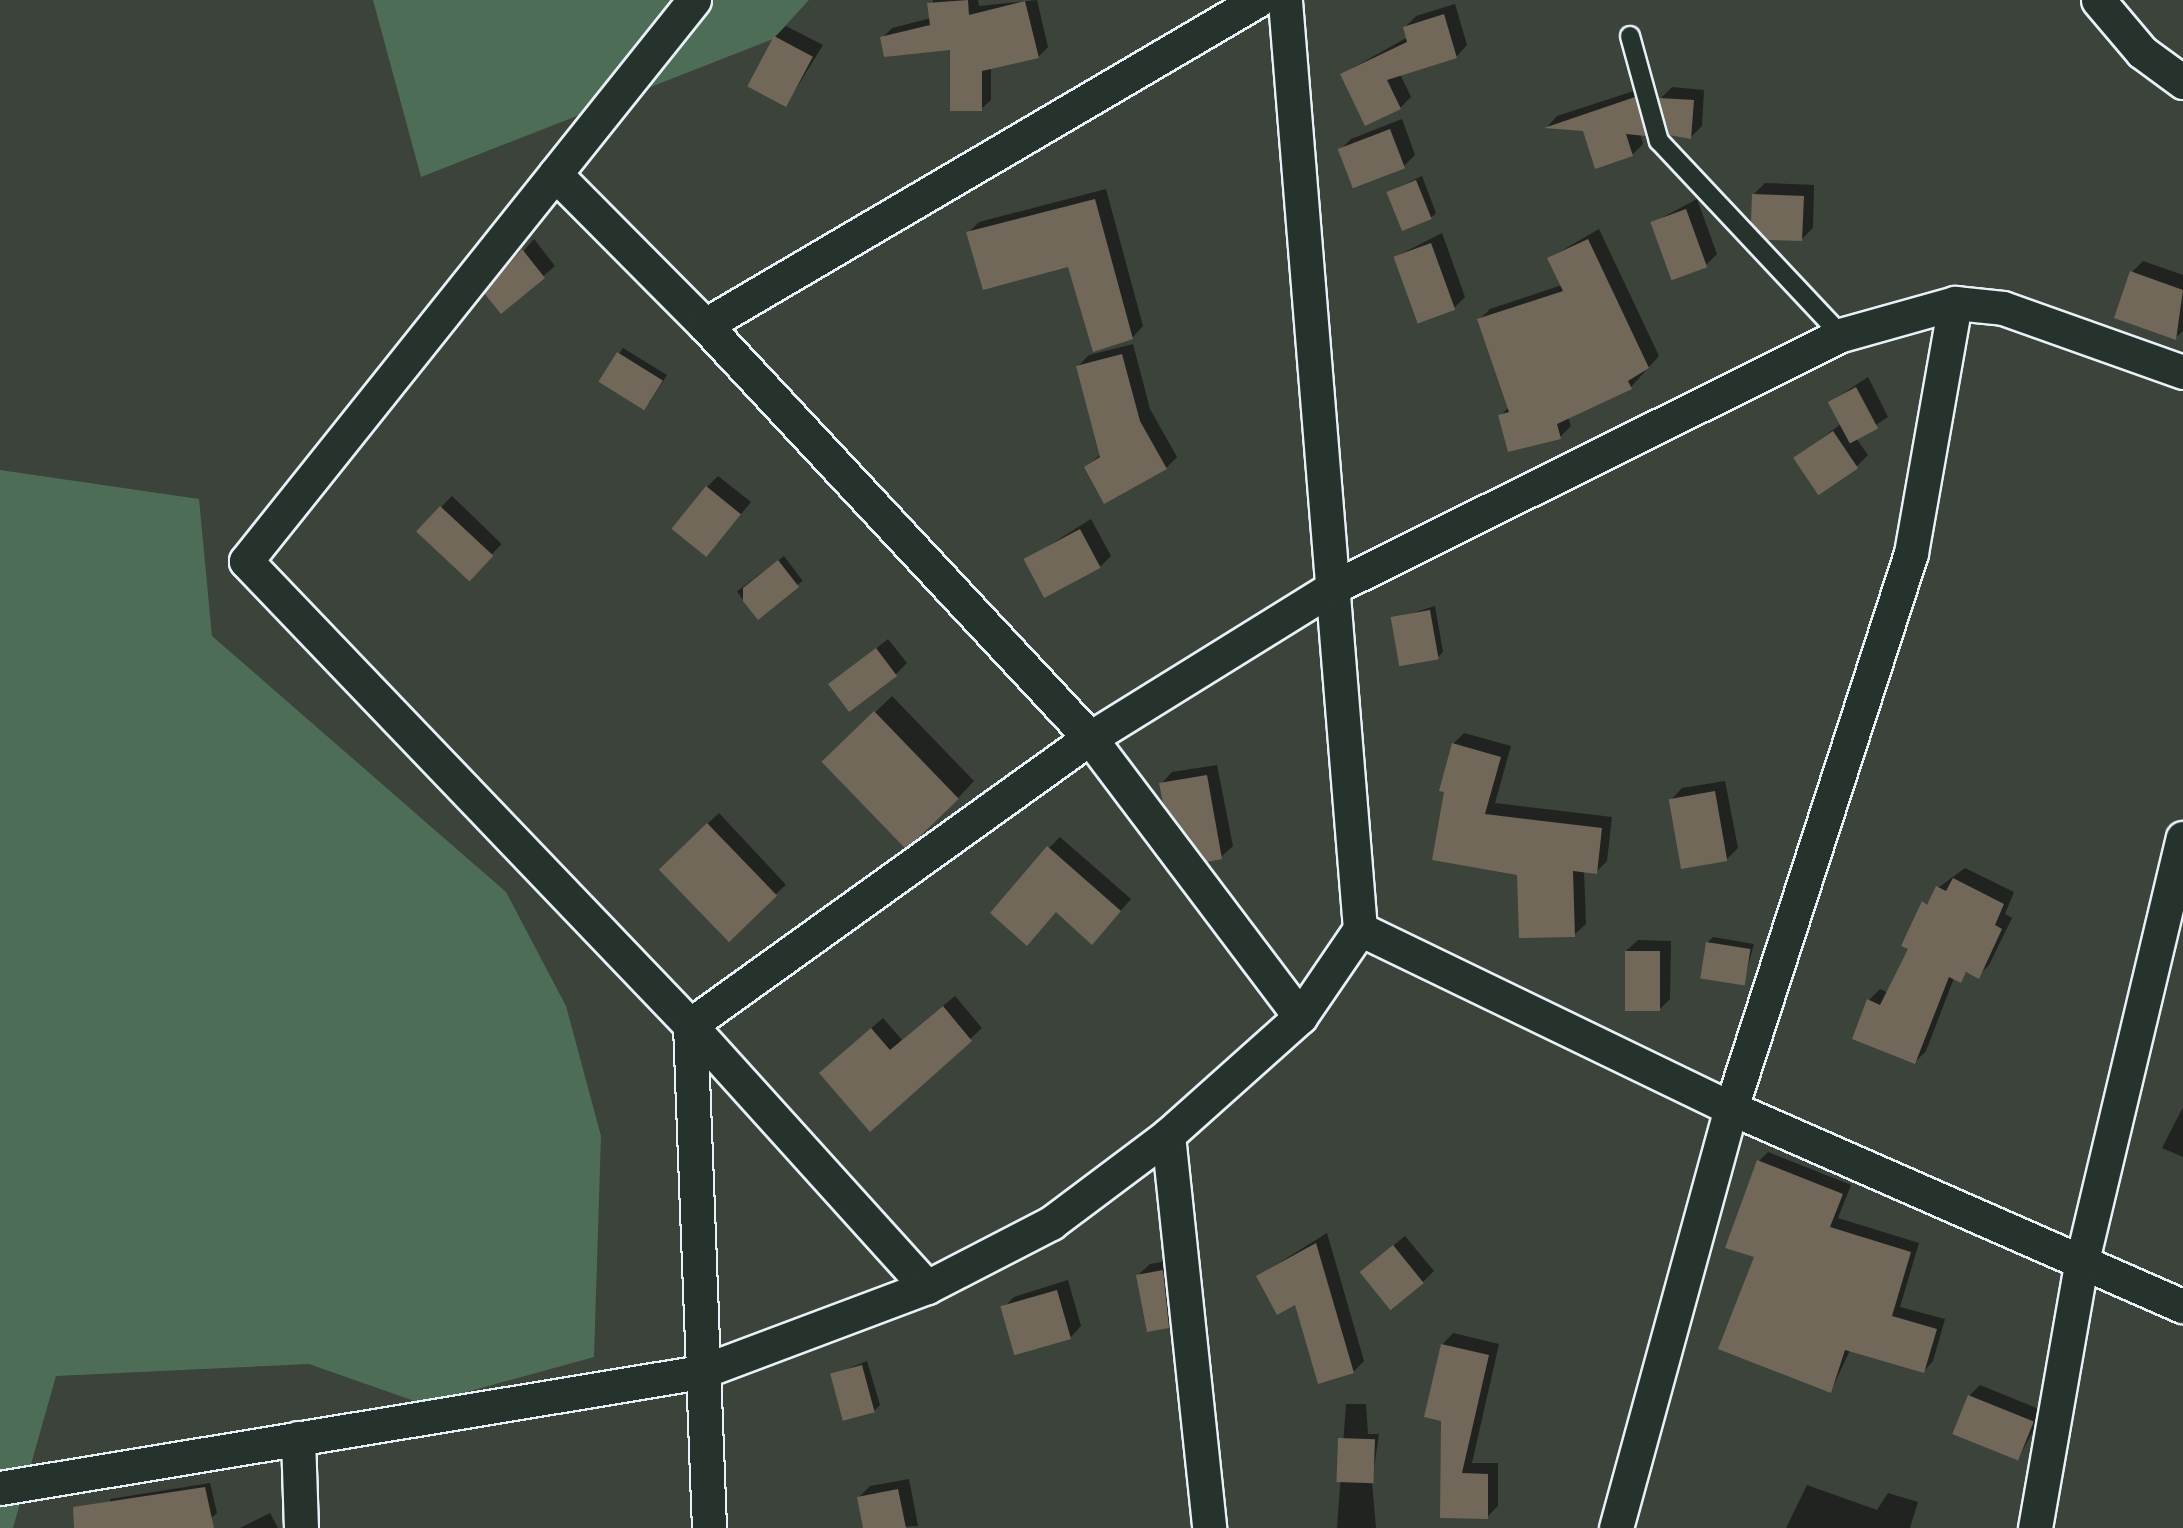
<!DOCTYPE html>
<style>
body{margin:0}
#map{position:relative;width:2183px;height:1528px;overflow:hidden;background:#3c433a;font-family:"Patrick Hand",sans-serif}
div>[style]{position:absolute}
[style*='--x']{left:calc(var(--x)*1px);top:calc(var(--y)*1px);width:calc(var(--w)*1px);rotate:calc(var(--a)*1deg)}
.green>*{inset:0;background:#4e6d57}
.shadow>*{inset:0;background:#0007;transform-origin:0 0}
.building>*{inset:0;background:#716859;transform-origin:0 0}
.roads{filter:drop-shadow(2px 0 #e8f1f8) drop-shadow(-2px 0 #e8f1f8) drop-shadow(0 2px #e8f1f8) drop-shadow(0 -2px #e8f1f8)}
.service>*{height:18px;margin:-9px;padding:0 9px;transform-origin:9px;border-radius:9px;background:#26332d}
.minor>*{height:33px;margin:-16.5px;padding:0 16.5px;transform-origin:16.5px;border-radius:16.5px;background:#26332d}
span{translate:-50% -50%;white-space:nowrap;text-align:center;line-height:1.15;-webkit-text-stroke:5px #26332d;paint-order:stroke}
</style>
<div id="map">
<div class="green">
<div style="clip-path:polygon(373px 0,809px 0,773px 39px,421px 177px)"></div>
<div style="clip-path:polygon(0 470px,199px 499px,212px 636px,506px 892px,566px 1006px,601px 1136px,594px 1357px,423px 1404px,309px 1364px,56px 1376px,13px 1528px,0 1528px)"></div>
</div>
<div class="shadow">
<div style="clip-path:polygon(933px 0,978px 0,979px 6px,1037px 0,1048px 47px,1038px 57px,991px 68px,991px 100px,981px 109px,951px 48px,882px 38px,892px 28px,931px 18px)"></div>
<div style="clip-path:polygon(1455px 4px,1467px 45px,1456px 57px,1400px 74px,1411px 97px,1400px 108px,1342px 74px,1408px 37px,1405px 27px,1416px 16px)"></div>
<div style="clip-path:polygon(786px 26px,823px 45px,786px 105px,775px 37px)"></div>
<div style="clip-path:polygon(1646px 87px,1656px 123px,1640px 133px,1643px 144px,1632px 155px,1584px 130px,1548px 126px,1557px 116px)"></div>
<div style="clip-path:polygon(1672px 87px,1704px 90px,1702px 126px,1691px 137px,1661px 98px)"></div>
<div style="clip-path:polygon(1402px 119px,1415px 155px,1404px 166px,1340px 150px,1351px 139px)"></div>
<div style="clip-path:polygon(1422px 176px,1436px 213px,1431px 218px,1388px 192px)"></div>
<div style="clip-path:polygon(1765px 183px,1814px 185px,1813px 228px,1801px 240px,1754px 194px)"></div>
<div style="clip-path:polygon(1106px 189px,1143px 326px,1132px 338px,1069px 265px,968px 233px,979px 222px)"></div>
<div style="clip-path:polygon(1697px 199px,1717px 254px,1706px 265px,1652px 223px)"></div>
<div style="clip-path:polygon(1599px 229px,1659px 356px,1631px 387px,1568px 417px,1571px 426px,1560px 437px,1500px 416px,1509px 407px,1479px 320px,1490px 309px,1562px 285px,1549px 258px)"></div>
<div style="clip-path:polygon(1442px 233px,1465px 297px,1454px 308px,1395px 257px)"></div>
<div style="clip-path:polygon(534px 239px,555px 266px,501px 312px,487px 293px)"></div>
<div style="clip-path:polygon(2143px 261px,2183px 275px,2183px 331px,2175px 338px,2132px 272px)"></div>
<div style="clip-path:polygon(1133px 344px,1150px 409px,1177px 457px,1166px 468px,1086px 467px,1101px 454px,1078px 366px,1089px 355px)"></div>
<div style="clip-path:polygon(623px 348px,667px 375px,649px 403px,601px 380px)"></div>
<div style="clip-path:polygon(1868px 377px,1888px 417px,1856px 438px,1868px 455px,1857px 466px,1795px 458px,1841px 424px,1830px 402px)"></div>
<div style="clip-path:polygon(718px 476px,751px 502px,708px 554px,707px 487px)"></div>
<div style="left:452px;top:496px;width:69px;height:47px;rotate:44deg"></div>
<div style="clip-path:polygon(1091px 519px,1111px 556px,1100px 567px,1026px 560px)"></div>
<div style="left:784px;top:556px;width:31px;height:59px;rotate:53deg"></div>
<div style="clip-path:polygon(1435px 606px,1443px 652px,1438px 657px,1393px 619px)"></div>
<div style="clip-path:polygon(888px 639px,907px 663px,896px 674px,831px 685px)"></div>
<div style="clip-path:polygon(892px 696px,974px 781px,958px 798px,824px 762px)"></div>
<div style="clip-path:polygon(1464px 733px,1511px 746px,1495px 803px,1612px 817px,1607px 861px,1596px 872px,1584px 870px,1586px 924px,1574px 935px,1519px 873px,1434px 859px,1453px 744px)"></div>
<div style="clip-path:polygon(1217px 765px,1233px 846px,1221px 857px,1161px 784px,1172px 772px)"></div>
<div style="clip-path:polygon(1725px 781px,1738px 848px,1727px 859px,1671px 800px,1682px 788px)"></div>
<div style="left:719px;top:813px;width:98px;height:81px;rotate:47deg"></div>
<div style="clip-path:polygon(1060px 837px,1131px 899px,1103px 931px,1049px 848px)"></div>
<div style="clip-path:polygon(1965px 868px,2014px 892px,2005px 914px,2012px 918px,1989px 965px,1978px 976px,1969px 972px,1954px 978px,1926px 1051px,1915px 1062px,1869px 1000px,1880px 989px,1888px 993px,1938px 888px)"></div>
<div style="clip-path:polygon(1713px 937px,1754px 944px,1743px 985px,1707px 943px)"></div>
<div style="clip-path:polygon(1638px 940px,1671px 941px,1670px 999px,1658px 1011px,1626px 951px)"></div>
<div style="clip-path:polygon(955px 996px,982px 1028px,870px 1130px,833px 1062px,883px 1018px,902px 1040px)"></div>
<div style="clip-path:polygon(2183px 1107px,2183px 1157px,2162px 1148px)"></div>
<div style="clip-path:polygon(1768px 1152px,1851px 1185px,1838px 1218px,1919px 1243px,1900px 1307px,1945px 1319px,1933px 1361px,1924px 1371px,1850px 1350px,1831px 1391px,1756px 1256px,1759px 1161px)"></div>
<div style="clip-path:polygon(1327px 1233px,1364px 1361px,1353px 1372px,1296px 1303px,1258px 1276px)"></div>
<div style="clip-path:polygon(1405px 1236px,1434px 1271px,1423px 1282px,1373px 1262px)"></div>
<div style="clip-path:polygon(1173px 1260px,1179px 1315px,1168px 1326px,1138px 1275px,1150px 1264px)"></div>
<div style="clip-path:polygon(1068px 1280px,1081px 1326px,1070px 1338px,1003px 1308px,1014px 1297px)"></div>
<div style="clip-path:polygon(1453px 1333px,1499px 1344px,1472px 1463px,1498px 1463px,1498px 1506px,1487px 1517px,1441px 1517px,1442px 1345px)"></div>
<div style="clip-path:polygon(867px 1361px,880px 1405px,874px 1411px,832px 1375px)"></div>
<div style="clip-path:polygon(1980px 1385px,2044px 1411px,2018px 1459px,1969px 1396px)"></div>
<div style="clip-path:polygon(1346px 1404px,1366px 1404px,1368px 1434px,1379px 1434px,1372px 1482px,1376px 1528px,1337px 1528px)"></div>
<div style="clip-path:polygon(909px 1479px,918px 1526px,865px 1528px,859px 1497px,870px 1486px)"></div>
<div style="clip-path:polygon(210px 1483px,217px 1513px,211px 1518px,160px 1528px,109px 1528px,110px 1499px)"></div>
<div style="clip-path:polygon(1807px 1485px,1877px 1510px,1888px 1493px,1918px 1502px,1910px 1528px,1786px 1528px)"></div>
<div style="clip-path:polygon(270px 1513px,278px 1528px,240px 1528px)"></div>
</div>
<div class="building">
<div style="clip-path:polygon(968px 0,969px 15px,1025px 1px,1039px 58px,982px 71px,982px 111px,950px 111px,950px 50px,884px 57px,880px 37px,930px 25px,927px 3px)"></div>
<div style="clip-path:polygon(1444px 14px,1457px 58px,1387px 80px,1401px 109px,1365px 126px,1340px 74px,1407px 42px,1403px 27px)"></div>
<div style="left:774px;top:36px;width:44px;height:57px;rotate:28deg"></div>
<div style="clip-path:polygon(1635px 97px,1646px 136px,1626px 134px,1633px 156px,1595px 169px,1583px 131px,1544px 128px)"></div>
<div style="clip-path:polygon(1659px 98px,1694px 100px,1691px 139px,1669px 135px)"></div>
<div style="left:1390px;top:129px;width:42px;height:56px;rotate:69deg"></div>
<div style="left:1416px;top:180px;width:42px;height:32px;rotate:68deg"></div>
<div style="clip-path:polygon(1752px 194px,1804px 196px,1802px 241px,1767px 240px,1751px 223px)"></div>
<div style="clip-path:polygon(1095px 199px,1133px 339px,1093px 352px,1068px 267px,983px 290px,966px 232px)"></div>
<div style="left:1686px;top:209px;width:62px;height:38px;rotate:70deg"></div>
<div style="clip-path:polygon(1588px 239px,1649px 368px,1628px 381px,1632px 389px,1557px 424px,1561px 439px,1508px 452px,1498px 415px,1509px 412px,1477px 319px,1563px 291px,1547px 258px)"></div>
<div style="left:1431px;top:243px;width:71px;height:40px;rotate:70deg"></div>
<div style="clip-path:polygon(522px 249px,545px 278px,501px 314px,484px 293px)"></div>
<div style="clip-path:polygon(2130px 271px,2183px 290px,2176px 340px,2114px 318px)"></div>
<div style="left:617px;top:352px;width:54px;height:35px;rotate:32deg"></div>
<div style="clip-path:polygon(1122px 354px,1140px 421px,1167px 469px,1104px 504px,1084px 467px,1100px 457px,1076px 366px)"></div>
<div style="left:1856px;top:387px;width:47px;height:32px;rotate:62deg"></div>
<div style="left:1833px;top:431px;width:45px;height:48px;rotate:56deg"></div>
<div style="left:706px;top:486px;width:45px;height:55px;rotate:39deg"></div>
<div style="left:440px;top:506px;width:73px;height:35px;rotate:43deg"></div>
<div style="left:1080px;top:529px;width:44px;height:64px;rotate:62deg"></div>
<div style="clip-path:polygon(778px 560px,799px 587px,758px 620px,743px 601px,743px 588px)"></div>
<div style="left:1430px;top:610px;width:50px;height:40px;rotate:80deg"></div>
<div style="left:876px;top:648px;width:35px;height:60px;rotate:53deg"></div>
<div style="left:874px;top:711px;width:122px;height:73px;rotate:46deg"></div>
<div style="clip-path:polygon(1452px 743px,1501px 757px,1485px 814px,1602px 828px,1597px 874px,1573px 871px,1575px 937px,1519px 938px,1517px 875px,1432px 860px,1444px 792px,1439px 791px)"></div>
<div style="clip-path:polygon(1207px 775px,1222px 859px,1207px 862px,1163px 803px,1159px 783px)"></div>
<div style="left:1715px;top:791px;width:71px;height:47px;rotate:80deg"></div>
<div style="left:707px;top:823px;width:101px;height:67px;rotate:46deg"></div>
<div style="clip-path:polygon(1047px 846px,1121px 911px,1092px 945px,1056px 912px,1027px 946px,990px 913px)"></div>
<div style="clip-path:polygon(1953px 878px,2004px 904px,1995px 925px,2002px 929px,1979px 979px,1966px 972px,1961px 983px,1949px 977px,1915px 1064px,1852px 1039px,1867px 999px,1880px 1005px,1908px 949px,1901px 946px,1922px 901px,1927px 905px,1936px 886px,1946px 891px)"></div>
<div style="left:1706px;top:942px;width:45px;height:37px;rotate:9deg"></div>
<div style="left:1625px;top:951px;width:35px;height:60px"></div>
<div style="clip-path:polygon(943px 1006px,972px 1041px,870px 1132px,819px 1073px,871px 1028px,890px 1050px)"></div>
<div style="clip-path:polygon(1757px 1160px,1843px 1194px,1830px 1227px,1911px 1252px,1892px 1316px,1937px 1329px,1924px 1373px,1845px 1350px,1831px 1393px,1718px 1349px,1754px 1257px,1725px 1248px)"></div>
<div style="clip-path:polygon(1316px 1243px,1354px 1373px,1318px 1384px,1295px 1305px,1277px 1315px,1256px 1276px)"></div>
<div style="left:1393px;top:1245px;width:49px;height:43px;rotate:51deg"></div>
<div style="clip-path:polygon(1163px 1270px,1169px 1328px,1147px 1332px,1136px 1275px)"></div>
<div style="left:1057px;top:1290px;width:51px;height:59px;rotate:74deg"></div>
<div style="clip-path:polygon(1441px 1344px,1489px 1355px,1462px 1473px,1488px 1474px,1488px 1519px,1440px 1518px,1441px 1421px,1424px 1417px)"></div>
<div style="left:862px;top:1365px;width:49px;height:33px;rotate:75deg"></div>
<div style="left:1968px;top:1395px;width:71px;height:42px;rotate:22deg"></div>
<div style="left:1338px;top:1438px;width:37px;height:44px;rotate:2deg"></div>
<div style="clip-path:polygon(205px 1487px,214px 1528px,74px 1528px,73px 1507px)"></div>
<div style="clip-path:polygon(898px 1489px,906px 1528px,863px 1528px,857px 1497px)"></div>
</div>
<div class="roads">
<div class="service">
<div style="--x:1630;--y:36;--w:109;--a:74.6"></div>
<div style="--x:1659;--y:141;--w:266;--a:46.8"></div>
</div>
<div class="minor">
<div style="--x:694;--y:0;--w:718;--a:128.61"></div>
<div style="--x:246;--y:561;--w:642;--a:46.26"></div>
<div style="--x:690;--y:1025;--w:353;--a:47.9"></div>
<div style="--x:2098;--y:0;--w:68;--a:49.8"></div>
<div style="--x:2142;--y:52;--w:51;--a:36.2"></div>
<div style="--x:555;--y:174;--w:213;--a:45.2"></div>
<div style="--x:705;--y:325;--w:565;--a:47.01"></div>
<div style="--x:1090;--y:738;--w:349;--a:53"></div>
<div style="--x:705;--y:325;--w:641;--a:-30.44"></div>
<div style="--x:1360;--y:929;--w:412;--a:25.8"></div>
<div style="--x:1731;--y:1108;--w:493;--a:23.7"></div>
<div style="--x:1168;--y:1135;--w:395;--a:84"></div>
<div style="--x:298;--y:1438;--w:90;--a:88.1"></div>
<div style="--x:0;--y:1488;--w:711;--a:-9.4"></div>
<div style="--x:701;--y:1372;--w:241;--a:-20.6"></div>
<div style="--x:927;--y:1287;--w:140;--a:-27.3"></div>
<div style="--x:1051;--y:1223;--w:146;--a:-36.9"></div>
<div style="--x:1168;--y:1135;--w:177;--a:-41.8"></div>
<div style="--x:1300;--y:1017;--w:107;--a:-55.7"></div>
<div style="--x:1360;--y:929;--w:932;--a:-94.62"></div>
<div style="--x:709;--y:1528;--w:503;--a:-92.16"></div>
<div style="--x:690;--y:1025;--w:492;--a:-35.7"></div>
<div style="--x:1090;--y:738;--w:287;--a:-31.8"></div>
<div style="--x:1334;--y:587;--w:566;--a:-26.43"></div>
<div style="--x:1841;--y:335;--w:118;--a:-15.7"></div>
<div style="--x:1955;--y:303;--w:48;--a:5.9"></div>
<div style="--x:2003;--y:308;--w:191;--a:19.6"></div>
<div style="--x:1616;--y:1528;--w:435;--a:-74.7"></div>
<div style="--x:1731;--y:1108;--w:583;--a:-72.03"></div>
<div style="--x:1911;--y:553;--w:254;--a:-80"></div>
<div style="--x:2035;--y:1528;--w:267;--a:-80.1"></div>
<div style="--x:2081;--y:1265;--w:439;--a:-76.6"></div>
</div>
</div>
</div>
